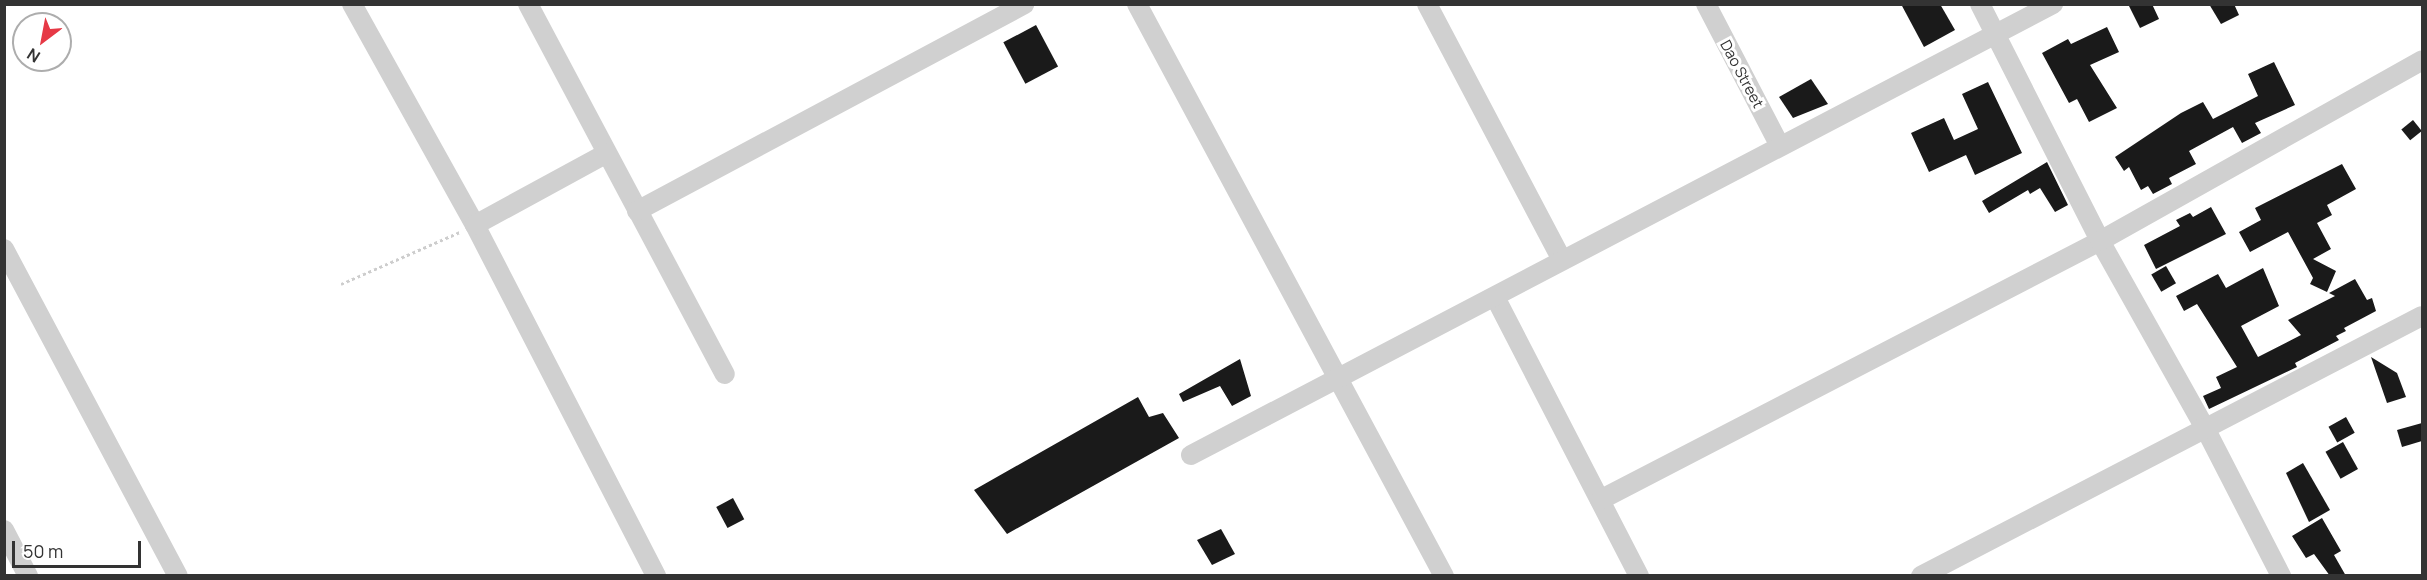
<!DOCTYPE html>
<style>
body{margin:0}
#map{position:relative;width:2427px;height:580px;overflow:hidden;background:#fff;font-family:Manrope,sans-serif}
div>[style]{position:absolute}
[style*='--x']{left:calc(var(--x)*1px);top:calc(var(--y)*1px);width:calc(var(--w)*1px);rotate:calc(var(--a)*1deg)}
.building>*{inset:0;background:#1a1a1a;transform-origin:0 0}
.path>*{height:3px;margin-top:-1.5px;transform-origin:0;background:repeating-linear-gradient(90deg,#cdcdcd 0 3px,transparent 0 6px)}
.minor>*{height:20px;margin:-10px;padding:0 10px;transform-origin:10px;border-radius:10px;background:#d0d0d0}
span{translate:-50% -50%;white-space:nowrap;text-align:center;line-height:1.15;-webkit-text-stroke:6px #fff;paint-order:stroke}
.street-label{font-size:15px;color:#333}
.frame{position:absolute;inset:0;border:6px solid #333;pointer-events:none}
.north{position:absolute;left:12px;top:12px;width:60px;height:60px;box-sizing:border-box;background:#fff;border:2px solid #adadad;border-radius:50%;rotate:212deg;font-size:16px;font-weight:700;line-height:24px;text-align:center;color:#333}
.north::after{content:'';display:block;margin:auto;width:21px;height:27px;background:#e63946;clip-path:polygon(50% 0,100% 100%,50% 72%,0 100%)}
.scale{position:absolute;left:12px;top:541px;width:129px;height:27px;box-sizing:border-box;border:3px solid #333;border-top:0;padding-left:8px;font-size:18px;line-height:21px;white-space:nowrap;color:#333;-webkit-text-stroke:4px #fff;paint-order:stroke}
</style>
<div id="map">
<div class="building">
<div style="clip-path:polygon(1901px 4px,1940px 4px,1955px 30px,1924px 47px)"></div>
<div style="clip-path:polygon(2128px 4px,2152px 4px,2159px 19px,2140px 28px)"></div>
<div style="clip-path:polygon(2209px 4px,2234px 4px,2239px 15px,2221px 24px)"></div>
<div style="left:1036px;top:25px;width:47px;height:37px;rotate:62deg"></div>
<div style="clip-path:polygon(2107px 27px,2119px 52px,2090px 65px,2117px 108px,2089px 122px,2077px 99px,2069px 103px,2042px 53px,2068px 39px,2071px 44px)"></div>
<div style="clip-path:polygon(2274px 62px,2295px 105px,2255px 123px,2261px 133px,2242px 143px,2233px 127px,2189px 151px,2196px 164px,2169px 178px,2172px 184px,2153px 194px,2148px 186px,2141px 190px,2129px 167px,2124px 171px,2115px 157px,2181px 113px,2203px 102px,2213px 119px,2258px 96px,2248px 74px)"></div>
<div style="clip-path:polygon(1811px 79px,1828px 104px,1793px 118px,1779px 97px)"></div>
<div style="clip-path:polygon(1988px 82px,2022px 153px,1975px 175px,1966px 155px,1929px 172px,1911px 133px,1944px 118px,1954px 140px,1978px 129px,1962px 94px)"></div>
<div style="left:2413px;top:120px;width:14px;height:15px;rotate:51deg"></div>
<div style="clip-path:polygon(2047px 162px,2068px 205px,2055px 212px,2040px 188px,2030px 194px,2028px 190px,1989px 213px,1982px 201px)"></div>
<div style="clip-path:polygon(2342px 164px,2356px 189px,2327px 205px,2332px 215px,2317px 223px,2331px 249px,2313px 259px,2336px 271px,2327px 292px,2310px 284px,2313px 278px,2288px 232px,2250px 252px,2239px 232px,2261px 220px,2255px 208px)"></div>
<div style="clip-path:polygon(2211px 207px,2226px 234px,2156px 269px,2144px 245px,2180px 226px,2176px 220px,2190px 213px,2193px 217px)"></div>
<div style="left:2166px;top:266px;width:20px;height:17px;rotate:60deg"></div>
<div style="clip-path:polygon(2263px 268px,2279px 306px,2241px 326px,2258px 357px,2301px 335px,2288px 320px,2335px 296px,2329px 293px,2355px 279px,2367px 300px,2372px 298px,2376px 311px,2344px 328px,2346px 331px,2336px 336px,2339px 340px,2295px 363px,2297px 367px,2209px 409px,2203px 396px,2221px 388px,2216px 377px,2237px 367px,2197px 304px,2184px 311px,2176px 296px,2218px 274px,2226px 288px)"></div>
<div style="clip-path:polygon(2371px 357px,2397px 373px,2406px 397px,2387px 403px)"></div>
<div style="clip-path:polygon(1240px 359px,1251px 396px,1232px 406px,1220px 386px,1183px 402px,1179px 394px)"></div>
<div style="clip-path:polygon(1138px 397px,1149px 417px,1163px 413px,1179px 438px,1007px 534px,974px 490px)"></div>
<div style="left:2346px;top:417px;width:18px;height:20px;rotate:61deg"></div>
<div style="clip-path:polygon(2422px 423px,2422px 441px,2402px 447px,2397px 430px)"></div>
<div style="left:2343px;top:442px;width:31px;height:20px;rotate:61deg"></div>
<div style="clip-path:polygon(2303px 463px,2330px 510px,2309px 522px,2286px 473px)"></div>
<div style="left:733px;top:498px;width:24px;height:19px;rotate:62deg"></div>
<div style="clip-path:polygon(2322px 518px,2341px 551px,2334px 555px,2346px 576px,2330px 576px,2314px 554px,2306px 558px,2292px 536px)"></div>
<div style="clip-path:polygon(1221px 529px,1235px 554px,1212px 565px,1197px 540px)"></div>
</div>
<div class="path">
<div style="--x:341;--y:284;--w:130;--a:-23.6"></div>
</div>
<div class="minor">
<div style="--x:352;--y:4;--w:253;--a:60.9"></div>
<div style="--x:475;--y:225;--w:395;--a:62.7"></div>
<div style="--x:528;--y:4;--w:419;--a:62"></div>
<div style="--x:1137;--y:4;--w:649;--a:61.78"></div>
<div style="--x:1427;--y:4;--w:289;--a:62.2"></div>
<div style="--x:1706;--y:4;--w:158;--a:62.5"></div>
<div style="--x:1980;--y:4;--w:266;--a:63.1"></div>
<div style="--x:2100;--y:241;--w:212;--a:60.7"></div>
<div style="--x:2204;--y:426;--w:169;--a:62.8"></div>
<div style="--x:637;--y:211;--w:439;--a:-28.1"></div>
<div style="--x:475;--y:225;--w:150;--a:-28.6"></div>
<div style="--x:4;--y:249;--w:370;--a:62"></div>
<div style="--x:1495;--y:297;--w:314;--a:62.7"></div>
<div style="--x:1191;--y:455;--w:973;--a:-27.62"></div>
<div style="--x:1600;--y:500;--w:563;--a:-27.38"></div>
<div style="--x:2100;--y:241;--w:369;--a:-29.3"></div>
<div style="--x:4;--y:530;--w:52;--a:62.4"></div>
<div style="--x:1921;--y:576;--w:564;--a:-27.43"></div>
</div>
<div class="street-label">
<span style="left:1742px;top:74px;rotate:62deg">Dao Street</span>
</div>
<div class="frame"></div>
<div class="north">N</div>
<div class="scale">50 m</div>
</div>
